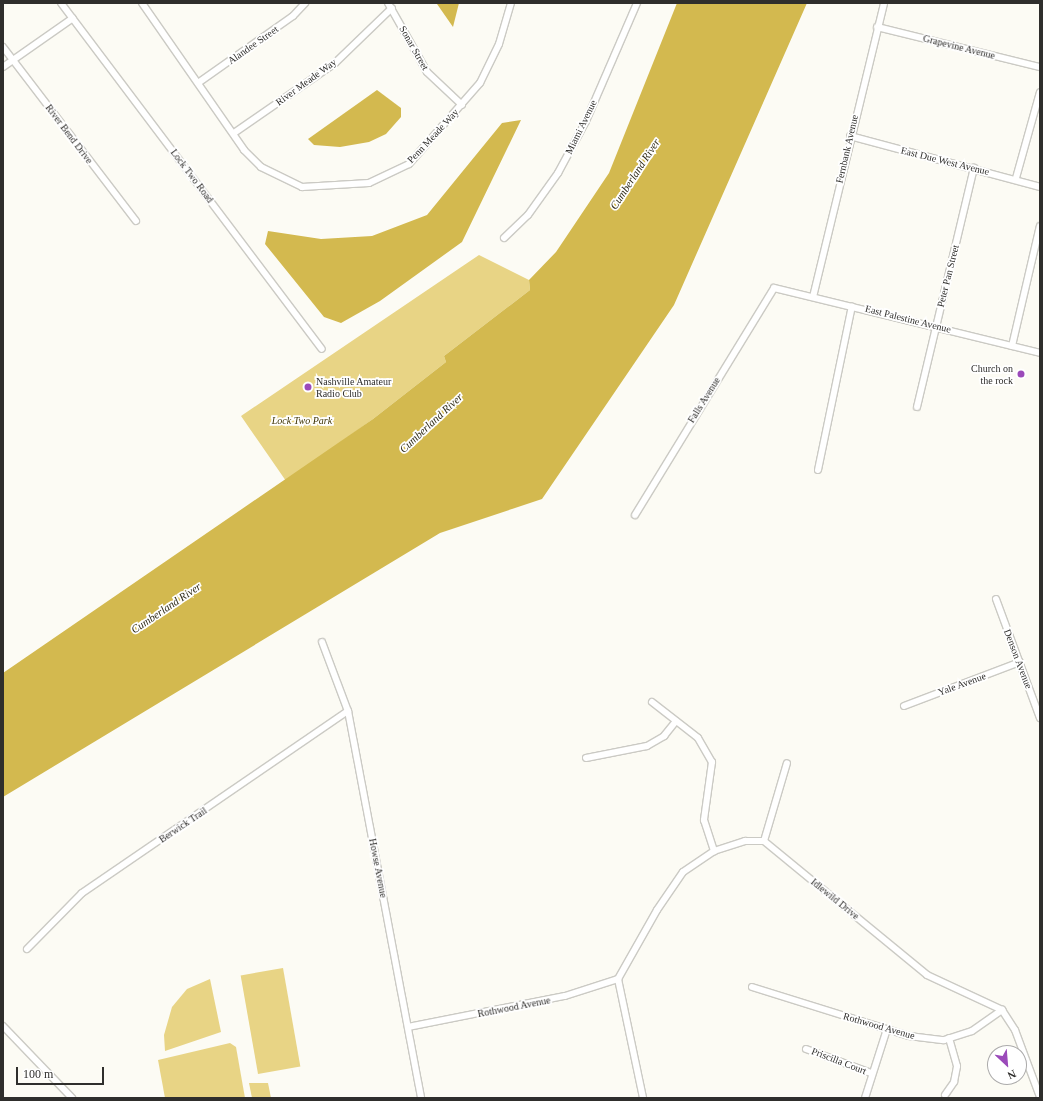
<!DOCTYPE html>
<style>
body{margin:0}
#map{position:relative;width:1043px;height:1101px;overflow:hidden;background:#fcfbf4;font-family:"Times New Roman",serif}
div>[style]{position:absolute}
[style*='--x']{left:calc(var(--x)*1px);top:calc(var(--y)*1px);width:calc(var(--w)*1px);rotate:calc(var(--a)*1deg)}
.green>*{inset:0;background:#e8d485;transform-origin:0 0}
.water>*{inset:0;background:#d3b94f}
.roads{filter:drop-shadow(1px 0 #cbcac4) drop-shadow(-1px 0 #cbcac4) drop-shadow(0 1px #cbcac4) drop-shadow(0 -1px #cbcac4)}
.minor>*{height:6px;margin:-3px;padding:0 3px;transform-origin:3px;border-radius:3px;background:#fff}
.dots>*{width:11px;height:11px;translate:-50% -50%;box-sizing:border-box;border:2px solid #fff;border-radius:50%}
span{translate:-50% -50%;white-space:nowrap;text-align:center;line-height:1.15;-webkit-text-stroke:3.5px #fff;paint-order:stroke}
.street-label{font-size:10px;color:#2f2e2c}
.poi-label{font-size:10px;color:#2f2e2c}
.right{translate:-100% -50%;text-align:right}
.left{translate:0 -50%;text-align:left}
.park-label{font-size:10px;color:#3e3404;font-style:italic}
.water-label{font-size:11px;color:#2e2a17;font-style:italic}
.frame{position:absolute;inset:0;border:4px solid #2f2e2c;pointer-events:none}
.north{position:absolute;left:987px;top:1045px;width:40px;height:40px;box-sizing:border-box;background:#fff;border:1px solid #acabab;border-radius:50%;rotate:154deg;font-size:11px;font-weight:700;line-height:16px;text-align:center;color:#2f2e2c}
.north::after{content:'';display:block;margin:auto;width:14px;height:18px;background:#9b4aba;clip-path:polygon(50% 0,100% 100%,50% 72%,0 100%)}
.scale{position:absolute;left:16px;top:1067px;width:88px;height:18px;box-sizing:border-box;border:2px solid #2f2e2c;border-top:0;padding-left:5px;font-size:12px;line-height:14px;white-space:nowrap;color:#2f2e2c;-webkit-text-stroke:3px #fff;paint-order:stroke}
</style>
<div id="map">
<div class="green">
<div style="clip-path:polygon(479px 255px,529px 280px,530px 290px,444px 356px,446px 362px,373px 419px,286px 481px,241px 416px)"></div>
<div style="left:283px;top:968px;width:100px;height:43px;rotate:80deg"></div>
<div style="clip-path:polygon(210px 979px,221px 1032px,165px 1051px,164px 1035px,172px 1007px,187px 989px)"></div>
<div style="clip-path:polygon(230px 1043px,236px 1047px,245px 1098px,165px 1098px,158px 1060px)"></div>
<div style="clip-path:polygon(249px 1083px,268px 1083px,271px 1098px,252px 1098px)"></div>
</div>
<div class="water">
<div style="clip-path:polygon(436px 3px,459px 3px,453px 27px,437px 4px)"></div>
<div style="clip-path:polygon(677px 3px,807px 3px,674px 305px,542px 499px,440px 533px,3px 797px,3px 673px,373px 419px,446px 362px,444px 356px,530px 290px,529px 280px,556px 252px,609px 173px)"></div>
<div style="clip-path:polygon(377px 90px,401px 108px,401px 117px,386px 134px,369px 142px,340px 147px,314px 145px,308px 139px)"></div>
<div style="clip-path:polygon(521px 120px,462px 242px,380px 301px,341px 323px,324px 317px,265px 244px,268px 231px,321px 239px,372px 236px,427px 215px,502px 123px)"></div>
</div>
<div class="roads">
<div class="minor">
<div style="--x:61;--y:3;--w:433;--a:53"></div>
<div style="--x:142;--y:3;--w:179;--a:55.2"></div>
<div style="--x:244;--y:150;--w:24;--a:45"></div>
<div style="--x:261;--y:167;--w:46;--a:26"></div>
<div style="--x:302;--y:187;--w:67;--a:-3.4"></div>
<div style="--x:369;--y:183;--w:44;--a:-25.4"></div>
<div style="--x:409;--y:164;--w:108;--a:-48.8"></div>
<div style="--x:480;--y:83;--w:43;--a:-64"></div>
<div style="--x:499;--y:44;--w:43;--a:-73.7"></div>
<div style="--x:388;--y:3;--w:79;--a:60.5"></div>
<div style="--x:427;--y:72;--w:48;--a:43.3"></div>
<div style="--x:877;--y:27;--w:168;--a:13.8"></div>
<div style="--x:3;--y:47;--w:219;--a:52.6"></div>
<div style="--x:3;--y:67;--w:85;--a:-35"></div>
<div style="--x:198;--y:83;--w:116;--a:-35.2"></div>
<div style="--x:293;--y:16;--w:18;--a:-47"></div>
<div style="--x:234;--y:133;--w:123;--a:-34.7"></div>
<div style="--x:335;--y:63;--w:79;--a:-44"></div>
<div style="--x:850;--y:136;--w:197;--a:15"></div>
<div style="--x:1016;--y:178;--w:89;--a:-74.4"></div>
<div style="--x:504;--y:238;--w:33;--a:-44"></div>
<div style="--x:528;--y:215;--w:52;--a:-54.5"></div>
<div style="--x:558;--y:173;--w:59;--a:-61.7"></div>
<div style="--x:586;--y:121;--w:129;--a:-66.6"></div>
<div style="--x:813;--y:297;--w:302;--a:-76.4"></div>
<div style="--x:1012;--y:346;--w:123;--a:-76.9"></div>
<div style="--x:917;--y:407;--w:246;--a:-76.6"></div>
<div style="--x:818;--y:470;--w:167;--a:-78.3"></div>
<div style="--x:635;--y:515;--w:266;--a:-58.5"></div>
<div style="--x:774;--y:288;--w:274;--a:13.7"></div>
<div style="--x:996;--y:599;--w:127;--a:69.7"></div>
<div style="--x:322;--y:642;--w:74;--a:69.4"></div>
<div style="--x:348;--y:711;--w:394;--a:79.3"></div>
<div style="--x:652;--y:702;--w:58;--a:38"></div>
<div style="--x:698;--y:738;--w:28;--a:60"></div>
<div style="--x:712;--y:762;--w:59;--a:97.9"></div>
<div style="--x:704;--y:820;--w:33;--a:72"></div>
<div style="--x:904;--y:706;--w:124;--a:-20.8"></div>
<div style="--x:586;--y:758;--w:62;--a:-11.1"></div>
<div style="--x:647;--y:746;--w:20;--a:-30"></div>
<div style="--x:664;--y:736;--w:19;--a:-51"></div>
<div style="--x:764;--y:841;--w:81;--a:-73.6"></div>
<div style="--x:27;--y:949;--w:78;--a:-45.5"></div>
<div style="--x:82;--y:893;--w:322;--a:-34.4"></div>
<div style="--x:618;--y:979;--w:79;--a:-60.5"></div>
<div style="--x:657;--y:910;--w:46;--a:-55.6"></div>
<div style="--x:683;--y:872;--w:37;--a:-34"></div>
<div style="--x:714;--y:851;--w:33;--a:-18"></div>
<div style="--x:745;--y:841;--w:19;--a:0"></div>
<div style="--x:764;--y:841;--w:211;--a:39.4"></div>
<div style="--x:927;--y:975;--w:83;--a:25"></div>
<div style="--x:1002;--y:1010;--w:24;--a:57"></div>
<div style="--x:1015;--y:1030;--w:72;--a:69.5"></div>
<div style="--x:618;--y:979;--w:122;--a:78.1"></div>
<div style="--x:752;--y:987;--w:164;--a:17.3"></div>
<div style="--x:909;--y:1036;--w:35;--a:7"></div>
<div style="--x:944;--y:1040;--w:29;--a:-18"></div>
<div style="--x:972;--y:1031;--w:37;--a:-35"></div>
<div style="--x:3;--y:1026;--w:100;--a:46.2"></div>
<div style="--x:408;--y:1027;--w:160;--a:-11.2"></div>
<div style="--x:565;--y:996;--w:56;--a:-17.8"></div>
<div style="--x:806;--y:1049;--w:69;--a:20.3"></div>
<div style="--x:945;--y:1095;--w:16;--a:-55"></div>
<div style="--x:954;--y:1082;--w:16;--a:-79"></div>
<div style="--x:957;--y:1066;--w:29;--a:-106"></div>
<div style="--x:865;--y:1098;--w:72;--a:-72.3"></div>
</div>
</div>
<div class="dots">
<div style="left:1021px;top:374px;background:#9b4aba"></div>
<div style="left:308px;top:387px;background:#9b4aba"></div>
</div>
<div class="street-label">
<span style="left:253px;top:45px;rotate:-35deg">Alandee Street</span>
<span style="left:959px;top:47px;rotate:14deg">Grapevine Avenue</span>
<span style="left:414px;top:48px;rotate:60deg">Sonar Street</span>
<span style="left:306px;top:82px;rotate:-36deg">River Meade Way</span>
<span style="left:581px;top:127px;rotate:-64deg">Miami Avenue</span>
<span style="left:69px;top:134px;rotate:53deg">River Bend Drive</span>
<span style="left:433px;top:136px;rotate:-47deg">Penn Meade Way</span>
<span style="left:847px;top:149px;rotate:-77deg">Fernbank Avenue</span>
<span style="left:945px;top:161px;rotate:14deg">East Due West Avenue</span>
<span style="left:192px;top:176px;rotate:53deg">Lock Two Road</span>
<span style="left:948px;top:276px;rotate:-76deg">Peter Pan Street</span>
<span style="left:908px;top:319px;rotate:14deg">East Palestine Avenue</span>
<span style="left:704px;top:400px;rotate:-58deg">Falls Avenue</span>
<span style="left:1018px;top:659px;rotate:69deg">Denson Avenue</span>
<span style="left:962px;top:684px;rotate:-20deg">Yale Avenue</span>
<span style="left:183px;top:825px;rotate:-34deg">Berwick Trail</span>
<span style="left:378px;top:868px;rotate:79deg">Howse Avenue</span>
<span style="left:835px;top:899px;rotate:39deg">Idlewild Drive</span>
<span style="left:514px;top:1007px;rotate:-11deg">Rothwood Avenue</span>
<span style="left:879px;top:1026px;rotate:16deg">Rothwood Avenue</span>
<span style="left:839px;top:1061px;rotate:21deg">Priscilla Court</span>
</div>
<div class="poi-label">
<span class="right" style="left:1013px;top:374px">Church on<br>the rock</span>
<span class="left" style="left:316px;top:387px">Nashville Amateur<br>Radio Club</span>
</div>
<div class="park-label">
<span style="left:302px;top:421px">Lock Two Park</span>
</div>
<div class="water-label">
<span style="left:635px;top:174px;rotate:-57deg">Cumberland River</span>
<span style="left:431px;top:423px;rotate:-43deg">Cumberland River</span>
<span style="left:166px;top:608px;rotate:-34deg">Cumberland River</span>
</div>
<div class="frame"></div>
<div class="north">N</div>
<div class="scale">100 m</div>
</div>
